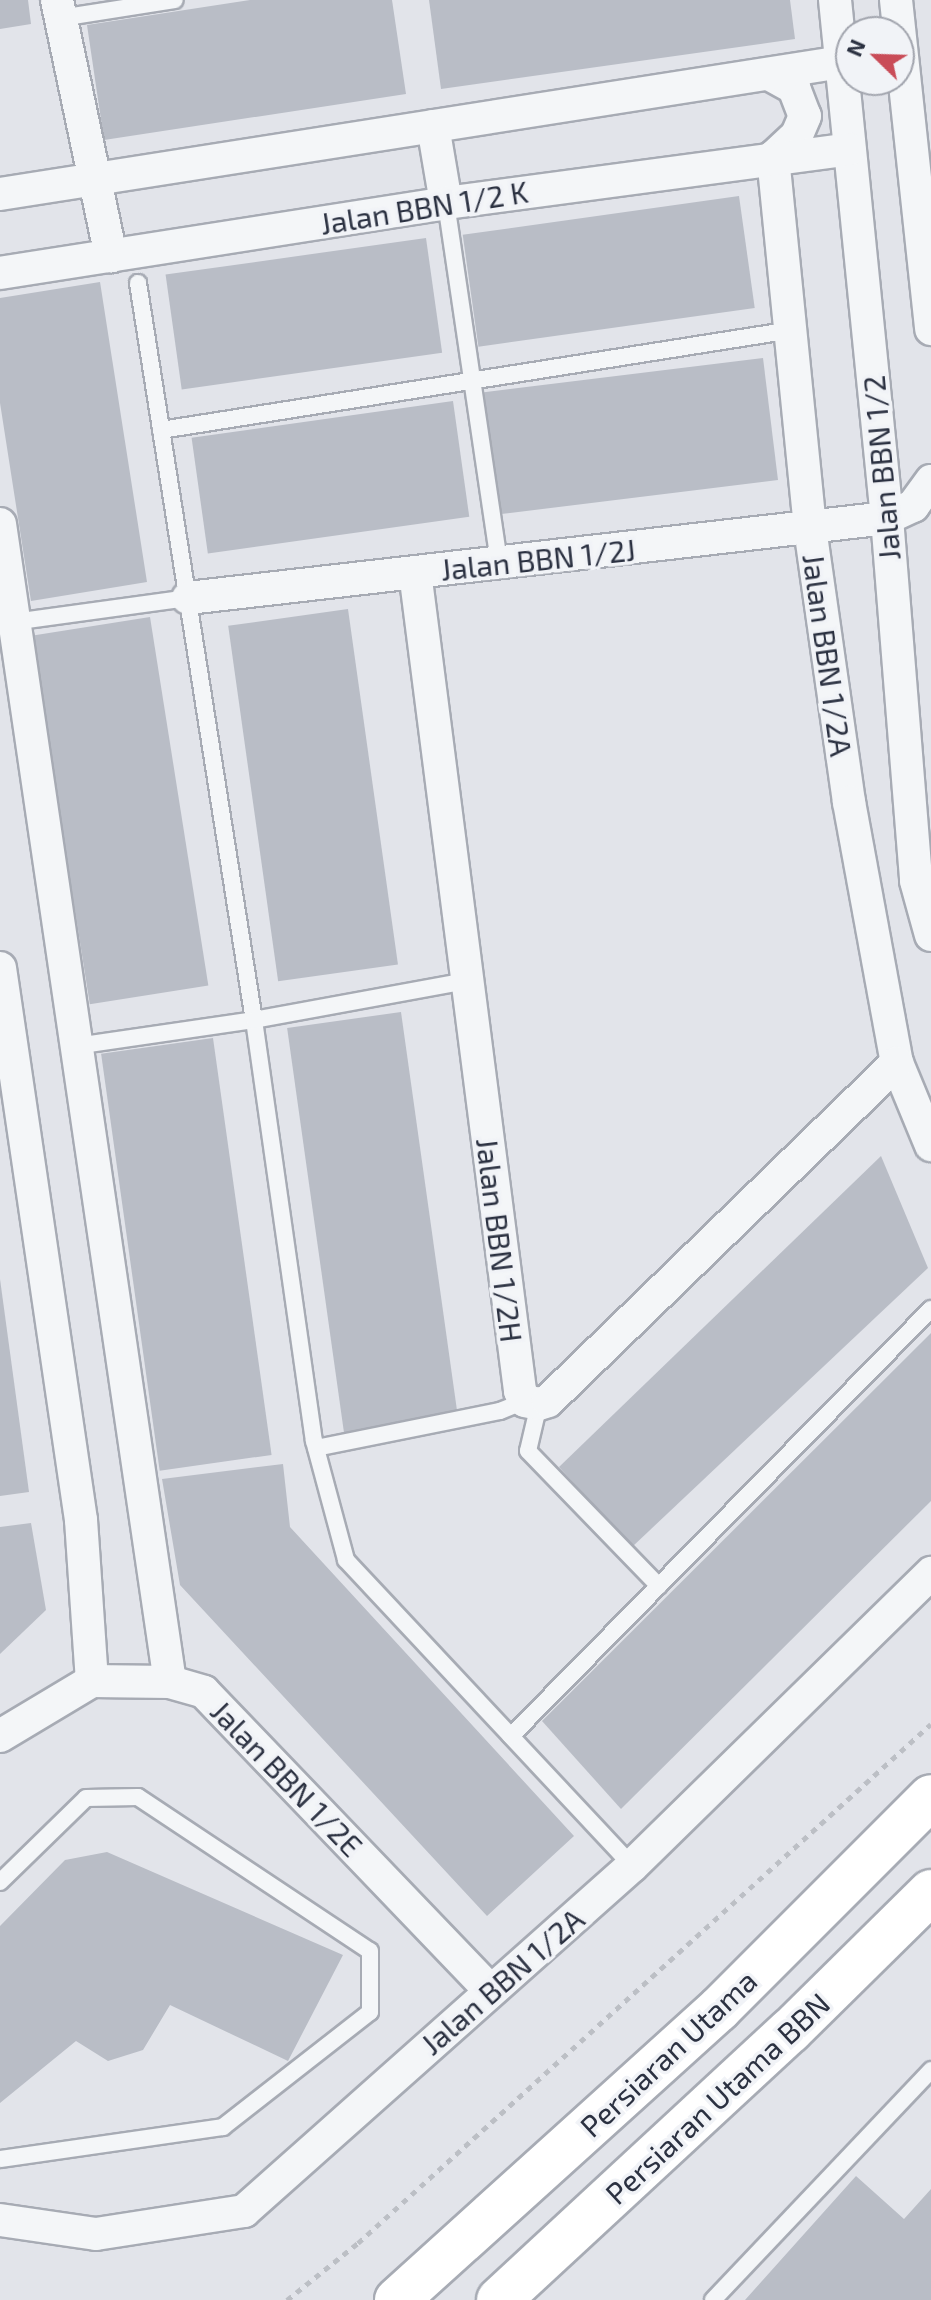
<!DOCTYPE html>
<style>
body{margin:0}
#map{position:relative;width:931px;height:2300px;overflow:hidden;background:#e2e4ea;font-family:"Exo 2",sans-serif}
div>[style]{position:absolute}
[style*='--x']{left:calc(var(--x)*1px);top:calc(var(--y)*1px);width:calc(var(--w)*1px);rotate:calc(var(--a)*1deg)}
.building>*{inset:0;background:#b9bdc6;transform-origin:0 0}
.path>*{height:5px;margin-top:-2.5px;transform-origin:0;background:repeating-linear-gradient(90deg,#bcbfc5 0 6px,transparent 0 12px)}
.roads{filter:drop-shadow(2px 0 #a7abb4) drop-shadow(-2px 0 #a7abb4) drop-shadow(0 2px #a7abb4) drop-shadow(0 -2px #a7abb4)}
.lane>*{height:16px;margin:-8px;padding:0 8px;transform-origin:8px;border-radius:8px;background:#f4f6f8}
.street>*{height:32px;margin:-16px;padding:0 16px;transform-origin:16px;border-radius:16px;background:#f4f6f8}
.secondary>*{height:44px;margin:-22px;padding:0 22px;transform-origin:22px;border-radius:22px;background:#fff}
span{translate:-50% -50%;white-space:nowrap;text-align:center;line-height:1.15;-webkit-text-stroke:7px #f1f3f7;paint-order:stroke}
.street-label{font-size:30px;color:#2b3141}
.north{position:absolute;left:835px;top:16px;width:80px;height:80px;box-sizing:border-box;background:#f1f3f7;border:2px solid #a2a5ae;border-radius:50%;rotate:293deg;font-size:22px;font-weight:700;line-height:32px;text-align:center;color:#2b3141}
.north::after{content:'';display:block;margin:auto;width:28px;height:36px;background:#c94c58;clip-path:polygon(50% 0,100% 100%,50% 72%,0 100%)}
</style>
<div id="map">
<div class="building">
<div style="clip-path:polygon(0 0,28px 0,31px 24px,0 29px)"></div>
<div style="clip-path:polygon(250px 0,392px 0,406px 94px,104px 140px,87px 25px)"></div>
<div style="clip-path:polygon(429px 0,790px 0,795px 39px,441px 89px)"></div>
<div style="left:739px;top:196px;width:113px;height:279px;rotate:82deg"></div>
<div style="left:426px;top:238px;width:116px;height:263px;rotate:82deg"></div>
<div style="clip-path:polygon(100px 282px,147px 582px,31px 601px,0 403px,0 298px)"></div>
<div style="left:763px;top:358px;width:123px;height:281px;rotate:83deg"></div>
<div style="left:453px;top:401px;width:117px;height:264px;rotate:82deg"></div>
<div style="left:348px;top:609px;width:359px;height:121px;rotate:82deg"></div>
<div style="left:150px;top:617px;width:373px;height:120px;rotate:81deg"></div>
<div style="left:401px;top:1012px;width:410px;height:115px;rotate:82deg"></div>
<div style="left:213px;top:1038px;width:421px;height:113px;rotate:82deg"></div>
<div style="clip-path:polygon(881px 1156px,928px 1268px,632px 1547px,559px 1467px)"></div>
<div style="clip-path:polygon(0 1279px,29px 1492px,0 1496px)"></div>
<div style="clip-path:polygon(931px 1333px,931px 1501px,621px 1809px,542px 1721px)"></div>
<div style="clip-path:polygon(283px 1464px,290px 1527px,574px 1836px,487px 1916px,180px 1585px,162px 1479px)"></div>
<div style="clip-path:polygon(31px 1523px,46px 1610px,0 1654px,0 1527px)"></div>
<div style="clip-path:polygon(107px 1852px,343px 1955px,288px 2061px,170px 2005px,143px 2050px,108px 2061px,76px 2041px,0 2103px,0 1926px,65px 1860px)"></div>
<div style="clip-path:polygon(856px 2176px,904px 2219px,931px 2189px,931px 2300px,745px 2300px)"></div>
</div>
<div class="path">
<div style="--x:287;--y:2300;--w:91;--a:-38.8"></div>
<div style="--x:358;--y:2243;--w:773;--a:-42.17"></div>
</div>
<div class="roads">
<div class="lane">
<div style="--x:60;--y:18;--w:116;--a:-8.9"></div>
<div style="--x:446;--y:203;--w:364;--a:81.6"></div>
<div style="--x:138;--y:283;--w:746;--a:81.06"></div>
<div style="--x:254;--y:1020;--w:425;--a:81.9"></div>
<div style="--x:314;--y:1441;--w:123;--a:74.9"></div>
<div style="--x:346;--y:1560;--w:419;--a:46.9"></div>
<div style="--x:161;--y:430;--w:639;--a:-9.01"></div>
<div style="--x:13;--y:622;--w:177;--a:-7.8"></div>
<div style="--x:76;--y:1046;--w:180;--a:-8.3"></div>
<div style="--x:254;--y:1020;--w:217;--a:-10.4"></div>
<div style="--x:539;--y:1404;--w:48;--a:103.2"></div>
<div style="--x:528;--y:1451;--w:188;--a:45.9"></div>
<div style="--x:316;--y:1448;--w:188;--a:-11.4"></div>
<div style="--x:500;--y:1411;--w:27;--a:-22"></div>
<div style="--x:511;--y:1736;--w:599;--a:-45.47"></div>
<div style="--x:0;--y:1882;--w:120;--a:-44.3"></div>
<div style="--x:86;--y:1798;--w:52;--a:-1.1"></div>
<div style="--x:138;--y:1797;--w:278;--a:33.6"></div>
<div style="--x:370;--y:1951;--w:61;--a:90"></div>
<div style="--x:370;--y:2012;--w:187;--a:142"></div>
<div style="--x:223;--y:2127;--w:225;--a:171.8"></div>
<div style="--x:713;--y:2300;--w:317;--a:-46.5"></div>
</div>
<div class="street">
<div style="--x:57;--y:0;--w:262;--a:78.1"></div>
<div style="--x:835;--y:0;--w:521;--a:84.27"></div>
<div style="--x:887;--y:518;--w:364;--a:85.4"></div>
<div style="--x:916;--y:881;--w:56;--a:74.5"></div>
<div style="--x:896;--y:0;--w:331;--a:83.9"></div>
<div style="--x:769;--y:74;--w:29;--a:29"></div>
<div style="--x:794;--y:88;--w:30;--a:69"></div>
<div style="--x:805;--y:116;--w:21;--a:113"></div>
<div style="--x:797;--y:135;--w:33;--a:137"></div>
<div style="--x:773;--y:157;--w:373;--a:84.3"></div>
<div style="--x:810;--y:528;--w:277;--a:81.9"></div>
<div style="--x:849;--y:802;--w:265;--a:79.6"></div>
<div style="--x:897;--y:1063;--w:89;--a:67.5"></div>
<div style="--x:433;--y:126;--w:78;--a:80.4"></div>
<div style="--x:0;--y:194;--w:852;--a:-8.91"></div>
<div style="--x:0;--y:273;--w:451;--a:-8.9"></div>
<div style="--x:446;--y:203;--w:407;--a:-7.6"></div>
<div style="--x:0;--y:524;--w:1170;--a:81.65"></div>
<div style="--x:415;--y:572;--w:826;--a:82.69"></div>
<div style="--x:520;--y:1391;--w:11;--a:63"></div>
<div style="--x:525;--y:1401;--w:14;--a:12"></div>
<div style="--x:539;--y:1404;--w:9;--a:-18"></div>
<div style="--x:548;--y:1401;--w:486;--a:-44.1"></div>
<div style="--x:188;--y:598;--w:704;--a:-6.53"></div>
<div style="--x:887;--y:518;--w:29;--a:-25"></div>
<div style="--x:913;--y:506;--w:31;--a:-54"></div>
<div style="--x:0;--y:968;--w:558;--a:81.65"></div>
<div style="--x:81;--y:1520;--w:161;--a:86.1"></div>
<div style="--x:0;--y:1736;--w:107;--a:-30.9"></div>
<div style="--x:92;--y:1681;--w:78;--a:0.7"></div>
<div style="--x:170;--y:1682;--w:35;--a:16"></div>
<div style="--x:204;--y:1692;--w:413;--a:46.2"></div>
<div style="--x:0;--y:2220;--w:97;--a:8.3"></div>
<div style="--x:96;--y:2234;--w:150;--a:-8.8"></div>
<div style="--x:244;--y:2211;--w:519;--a:-41.64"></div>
<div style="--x:632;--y:1866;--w:419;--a:-44.4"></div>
</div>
<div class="secondary">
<div style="--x:397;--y:2300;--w:435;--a:-42.1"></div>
<div style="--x:720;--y:2008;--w:298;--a:-45"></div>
<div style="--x:499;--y:2300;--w:396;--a:-42.8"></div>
<div style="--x:790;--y:2031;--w:198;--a:-44.6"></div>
</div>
</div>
<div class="street-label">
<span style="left:424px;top:207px;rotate:-9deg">Jalan BBN 1/2 K</span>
<span style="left:881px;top:468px;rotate:-95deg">Jalan BBN 1/2</span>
<span style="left:538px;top:559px;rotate:-6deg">Jalan BBN 1/2J</span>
<span style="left:828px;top:655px;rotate:82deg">Jalan BBN 1/2A</span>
<span style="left:500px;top:1240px;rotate:83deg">Jalan BBN 1/2H</span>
<span style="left:287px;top:1778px;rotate:46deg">Jalan BBN 1/2E</span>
<span style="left:502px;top:1981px;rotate:-41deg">Jalan BBN 1/2A</span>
<span style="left:668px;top:2053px;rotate:-43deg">Persiaran Utama</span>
<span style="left:717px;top:2098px;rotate:-43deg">Persiaran Utama BBN</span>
</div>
<div class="north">N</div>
</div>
